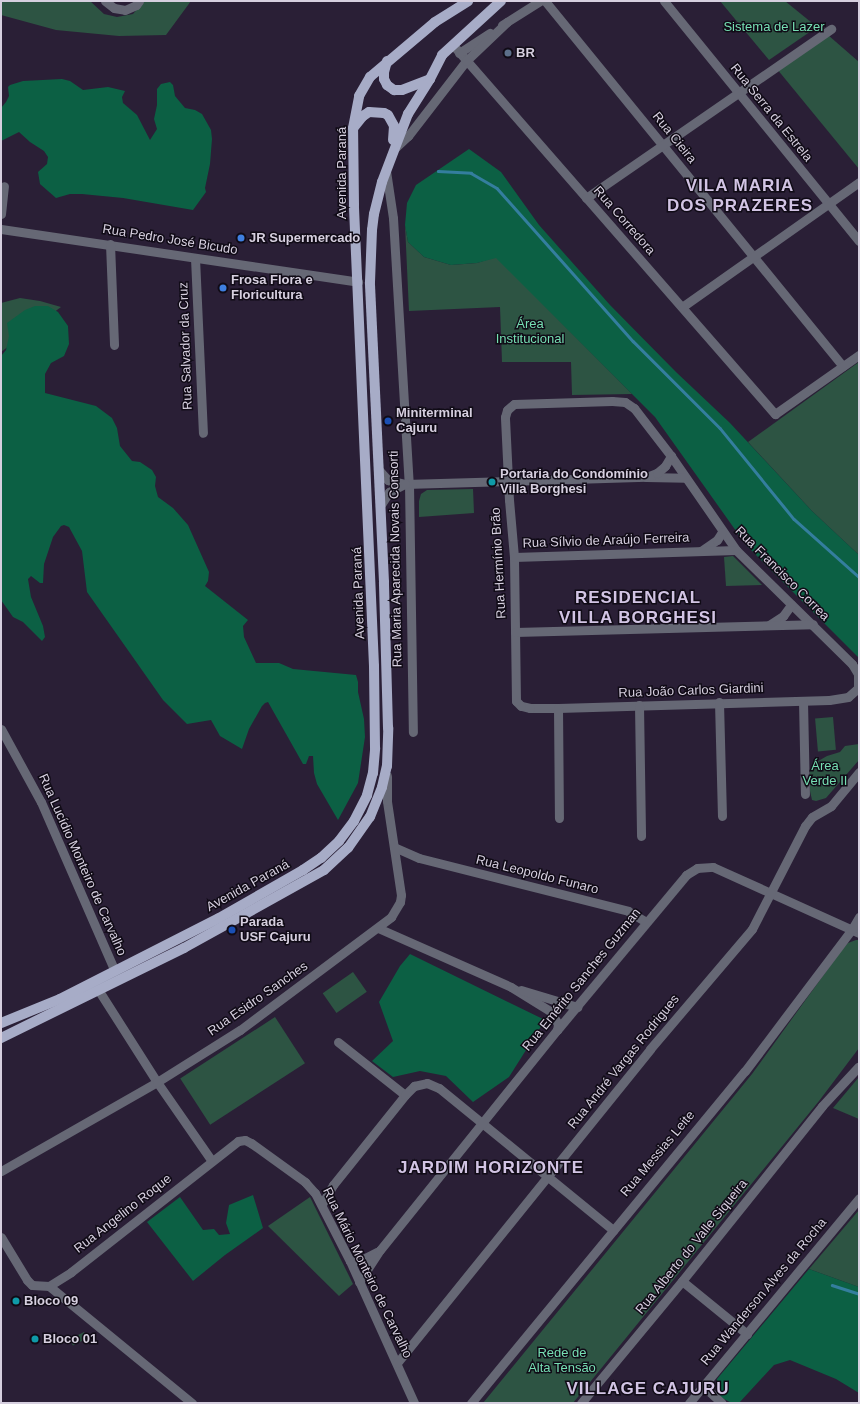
<!DOCTYPE html>
<meta charset="utf-8">
<style>
body{margin:0}
#map{position:relative;width:860px;height:1404px;overflow:hidden;background:#2a1f36;font-family:Helvetica,sans-serif}
div>[style]{position:absolute}
[style*='--x']{left:calc(var(--x)*1px);top:calc(var(--y)*1px);width:calc(var(--w)*1px);rotate:calc(var(--a)*1deg)}
.green>*{inset:0;background:#2d5443;transform-origin:0 0}
.forest>*{inset:0;background:#0c6044}
.stream>*{height:2.5px;margin:-1.25px;padding:0 1.25px;transform-origin:1.25px;border-radius:1.25px;background:#347e9e}
.minor>*{height:9px;margin:-4.5px;padding:0 4.5px;transform-origin:4.5px;border-radius:4.5px;background:#666875}
.major>*{height:10px;margin:-5px;padding:0 5px;transform-origin:5px;border-radius:5px;background:#a7acc7}
.dots>*{width:11px;height:11px;translate:-50% -50%;box-sizing:border-box;border:2px solid #100b16;border-radius:50%}
span{translate:-50% -50%;white-space:nowrap;text-align:center;line-height:1.15;-webkit-text-stroke:3px #100b16;paint-order:stroke}
.park-label{font-size:13px;color:#76dfb3}
.poi-label{font-size:13px;color:#d6cfdf;font-weight:700}
.left{translate:0 -50%;text-align:left}
.street-label{font-size:13px;color:#d6cfdf}
.district-label{font-size:17px;color:#d2c4e4;font-weight:700;letter-spacing:1px}
.frame{position:absolute;inset:0;border:2px solid #d6cfdf;pointer-events:none}
</style>
<div id="map">
<div class="green">
<div style="clip-path:polygon(1px 1px,90px 1px,104px 14px,117px 17px,133px 14px,144px 1px,191px 1px,166px 35px,119px 36px,56px 30px,1px 15px)"></div>
<div style="clip-path:polygon(720px 1px,785px 1px,817px 27px,769px 60px)"></div>
<div style="clip-path:polygon(828px 35px,859px 62px,859px 169px,777px 69px)"></div>
<div style="clip-path:polygon(405px 225px,408px 242px,424px 257px,451px 265px,477px 263px,496px 257px,632px 394px,572px 395px,571px 362px,502px 362px,500px 307px,409px 311px)"></div>
<div style="clip-path:polygon(20px 298px,40px 301px,61px 307px,1px 352px,1px 303px)"></div>
<div style="clip-path:polygon(859px 362px,859px 555px,812px 511px,748px 442px)"></div>
<div style="clip-path:polygon(473px 489px,474px 513px,419px 517px,419px 501px,421px 494px,427px 490px)"></div>
<div style="clip-path:polygon(733px 556px,762px 585px,726px 586px,724px 557px)"></div>
<div style="left:833px;top:717px;width:33px;height:18px;rotate:85deg"></div>
<div style="clip-path:polygon(859px 744px,859px 760px,826px 798px,816px 801px,812px 800px,810px 791px,810px 769px,813px 764px,827px 756px,840px 752px,845px 746px)"></div>
<div style="clip-path:polygon(856px 940px,859px 940px,859px 1048px,819px 1101px,573px 1403px,483px 1403px,752px 1074px,841px 951px,848px 943px)"></div>
<div style="left:353px;top:972px;width:24px;height:37px;rotate:55deg"></div>
<div style="left:275px;top:1017px;width:55px;height:113px;rotate:57deg"></div>
<div style="clip-path:polygon(859px 1077px,859px 1119px,833px 1108px)"></div>
<div style="clip-path:polygon(310px 1197px,353px 1284px,339px 1296px,268px 1226px)"></div>
<div style="clip-path:polygon(859px 1210px,859px 1287px,809px 1269px)"></div>
<div style="left:84px;top:1332px;width:7px;height:16px;rotate:63deg"></div>
</div>
<div class="forest">
<div style="clip-path:polygon(62px 79px,70px 81px,83px 90px,108px 87px,125px 91px,122px 97px,123px 103px,137px 115px,150px 140px,157px 129px,154px 119px,157px 105px,157px 89px,161px 84px,170px 82px,173px 85px,175px 96px,185px 108px,195px 110px,202px 114px,211px 130px,212px 139px,210px 164px,205px 188px,206px 192px,193px 210px,123px 198px,82px 194px,70px 194px,56px 198px,40px 184px,38px 172px,47px 164px,48px 157px,44px 151px,30px 142px,19px 132px,1px 141px,1px 108px,6px 102px,9px 96px,8px 87px,10px 85px,23px 81px)"></div>
<div style="clip-path:polygon(469px 149px,501px 172px,539px 225px,610px 305px,676px 372px,730px 423px,812px 511px,859px 555px,859px 658px,746px 545px,655px 417px,496px 258px,477px 263px,451px 265px,424px 257px,408px 242px,405px 225px,407px 203px,416px 185px)"></div>
<div style="clip-path:polygon(35px 306px,48px 306px,58px 312px,68px 326px,69px 344px,64px 356px,51px 363px,45px 374px,45px 393px,96px 406px,112px 418px,117px 428px,120px 446px,132px 461px,140px 462px,152px 470px,156px 477px,155px 486px,158px 497px,173px 508px,188px 525px,209px 572px,208px 581px,205px 586px,248px 620px,243px 626px,244px 637px,256px 663px,279px 663px,293px 669px,356px 675px,358px 682px,358px 692px,364px 719px,365px 737px,358px 783px,338px 820px,317px 784px,314px 773px,313px 756px,309px 756px,306px 764px,303px 764px,268px 702px,265px 703px,262px 706px,249px 729px,242px 749px,220px 736px,211px 720px,187px 724px,163px 700px,87px 592px,82px 551px,69px 527px,64px 525px,61px 526px,53px 537px,44px 564px,43px 583px,40px 583px,31px 576px,28px 579px,31px 597px,43px 626px,45px 637px,42px 641px,23px 622px,13px 617px,1px 600px,1px 356px,6px 350px,9px 336px,7px 323px,25px 310px)"></div>
<div style="clip-path:polygon(410px 954px,545px 1020px,509px 1077px,473px 1102px,446px 1076px,420px 1071px,393px 1077px,372px 1061px,393px 1041px,379px 1002px,400px 966px)"></div>
<div style="clip-path:polygon(253px 1195px,263px 1228px,225px 1255px,193px 1281px,147px 1222px,180px 1197px,203px 1230px,214px 1229px,219px 1235px,230px 1234px,226px 1223px,229px 1205px)"></div>
<div style="clip-path:polygon(809px 1269px,859px 1287px,859px 1393px,836px 1379px,790px 1360px,774px 1365px,739px 1403px,732px 1403px,720px 1397px,716px 1390px,717px 1379px)"></div>
</div>
<div class="stream">
<div style="--x:438;--y:171;--w:33;--a:3"></div>
<div style="--x:471;--y:173;--w:30;--a:30"></div>
<div style="--x:497;--y:188;--w:205;--a:48.4"></div>
<div style="--x:633;--y:341;--w:123;--a:45"></div>
<div style="--x:720;--y:428;--w:117;--a:50.9"></div>
<div style="--x:794;--y:519;--w:87;--a:41.7"></div>
<div style="--x:832;--y:1285;--w:28;--a:18"></div>
</div>
<div class="minor">
<div style="--x:105;--y:1;--w:11;--a:38"></div>
<div style="--x:114;--y:8;--w:11;--a:10"></div>
<div style="--x:125;--y:10;--w:12;--a:-24"></div>
<div style="--x:136;--y:5;--w:5;--a:-53"></div>
<div style="--x:545;--y:1;--w:471;--a:50.8"></div>
<div style="--x:664;--y:1;--w:309;--a:50.9"></div>
<div style="--x:502;--y:25;--w:45;--a:-32.3"></div>
<div style="--x:453;--y:45;--w:490;--a:48.9"></div>
<div style="--x:775;--y:414;--w:103;--a:-35.1"></div>
<div style="--x:459;--y:53;--w:37;--a:-33"></div>
<div style="--x:395;--y:148;--w:18;--a:-43"></div>
<div style="--x:408;--y:136;--w:95;--a:-52.3"></div>
<div style="--x:466;--y:61;--w:57;--a:-43.6"></div>
<div style="--x:386;--y:171;--w:48;--a:81.5"></div>
<div style="--x:393;--y:218;--w:266;--a:86.6"></div>
<div style="--x:409;--y:484;--w:248;--a:89.1"></div>
<div style="--x:586;--y:198;--w:298;--a:-34.6"></div>
<div style="--x:1;--y:214;--w:28;--a:-84"></div>
<div style="--x:1;--y:229;--w:361;--a:8.4"></div>
<div style="--x:110;--y:244;--w:101;--a:87.7"></div>
<div style="--x:195;--y:258;--w:175;--a:87.4"></div>
<div style="--x:682;--y:307;--w:217;--a:-35.2"></div>
<div style="--x:612;--y:401;--w:13;--a:4"></div>
<div style="--x:625;--y:402;--w:11;--a:34"></div>
<div style="--x:634;--y:408;--w:61;--a:52.4"></div>
<div style="--x:671;--y:456;--w:114;--a:55.3"></div>
<div style="--x:736;--y:550;--w:163;--a:44.5"></div>
<div style="--x:852;--y:664;--w:12;--a:59"></div>
<div style="--x:858;--y:674;--w:14;--a:90"></div>
<div style="--x:858;--y:688;--w:13;--a:138"></div>
<div style="--x:848;--y:697;--w:19;--a:171"></div>
<div style="--x:829;--y:700;--w:271;--a:178.3"></div>
<div style="--x:558;--y:708;--w:28;--a:180"></div>
<div style="--x:530;--y:708;--w:9;--a:-167"></div>
<div style="--x:521;--y:706;--w:7;--a:-135"></div>
<div style="--x:516;--y:701;--w:144;--a:-90.8"></div>
<div style="--x:514;--y:557;--w:57;--a:-95"></div>
<div style="--x:509;--y:500;--w:83;--a:-92.8"></div>
<div style="--x:505;--y:417;--w:7;--a:-74"></div>
<div style="--x:507;--y:410;--w:9;--a:-41"></div>
<div style="--x:514;--y:404;--w:98;--a:-1.8"></div>
<div style="--x:378;--y:469;--w:15;--a:48"></div>
<div style="--x:388;--y:480;--w:17;--a:13"></div>
<div style="--x:405;--y:484;--w:241;--a:-1.7"></div>
<div style="--x:646;--y:477;--w:39;--a:1"></div>
<div style="--x:649;--y:476;--w:9;--a:-21"></div>
<div style="--x:657;--y:473;--w:11;--a:-41"></div>
<div style="--x:665;--y:466;--w:12;--a:-59"></div>
<div style="--x:380;--y:506;--w:17;--a:-57"></div>
<div style="--x:389;--y:492;--w:18;--a:-27"></div>
<div style="--x:701;--y:551;--w:19;--a:-35"></div>
<div style="--x:717;--y:540;--w:9;--a:-58"></div>
<div style="--x:514;--y:557;--w:222;--a:-1.8"></div>
<div style="--x:769;--y:625;--w:17;--a:-33"></div>
<div style="--x:783;--y:616;--w:14;--a:-54"></div>
<div style="--x:515;--y:632;--w:298;--a:-1.5"></div>
<div style="--x:803;--y:701;--w:93;--a:88.8"></div>
<div style="--x:719;--y:702;--w:114;--a:88.5"></div>
<div style="--x:639;--y:705;--w:131;--a:89.1"></div>
<div style="--x:558;--y:708;--w:110;--a:89.5"></div>
<div style="--x:1;--y:729;--w:83;--a:61.3"></div>
<div style="--x:41;--y:802;--w:184;--a:66.4"></div>
<div style="--x:394;--y:847;--w:27;--a:24"></div>
<div style="--x:419;--y:858;--w:216;--a:14.2"></div>
<div style="--x:628;--y:911;--w:21;--a:31"></div>
<div style="--x:378;--y:928;--w:145;--a:23.9"></div>
<div style="--x:511;--y:987;--w:46;--a:31.6"></div>
<div style="--x:550;--y:1011;--w:15;--a:58"></div>
<div style="--x:558;--y:1024;--w:6;--a:99"></div>
<div style="--x:521;--y:990;--w:59;--a:16.9"></div>
<div style="--x:99;--y:991;--w:108;--a:57.5"></div>
<div style="--x:157;--y:1082;--w:96;--a:55.2"></div>
<div style="--x:338;--y:1042;--w:85;--a:38.3"></div>
<div style="--x:1;--y:1171;--w:180;--a:-29.7"></div>
<div style="--x:157;--y:1082;--w:98;--a:-32.1"></div>
<div style="--x:240;--y:1030;--w:189;--a:-36.8"></div>
<div style="--x:391;--y:917;--w:17;--a:-59"></div>
<div style="--x:400;--y:902;--w:7;--a:-82"></div>
<div style="--x:401;--y:895;--w:95;--a:-98.5"></div>
<div style="--x:387;--y:801;--w:25;--a:-90"></div>
<div style="--x:322;--y:1204;--w:22;--a:-60"></div>
<div style="--x:333;--y:1185;--w:115;--a:-51.3"></div>
<div style="--x:405;--y:1095;--w:13;--a:-45"></div>
<div style="--x:414;--y:1086;--w:13;--a:-13"></div>
<div style="--x:427;--y:1083;--w:13;--a:23"></div>
<div style="--x:439;--y:1088;--w:225;--a:39.2"></div>
<div style="--x:1;--y:1237;--w:50;--a:58.8"></div>
<div style="--x:27;--y:1280;--w:7;--a:45"></div>
<div style="--x:32;--y:1285;--w:17;--a:3"></div>
<div style="--x:350;--y:1261;--w:13;--a:-9"></div>
<div style="--x:363;--y:1259;--w:16;--a:-27"></div>
<div style="--x:682;--y:1281;--w:84;--a:39.2"></div>
<div style="--x:359;--y:1282;--w:38;--a:-57"></div>
<div style="--x:380;--y:1250;--w:282;--a:-51.2"></div>
<div style="--x:557;--y:1030;--w:202;--a:-50.2"></div>
<div style="--x:686;--y:875;--w:13;--a:-32"></div>
<div style="--x:697;--y:868;--w:16;--a:-4"></div>
<div style="--x:713;--y:867;--w:160;--a:24.3"></div>
<div style="--x:49;--y:1286;--w:26;--a:-32"></div>
<div style="--x:71;--y:1272;--w:212;--a:-38.1"></div>
<div style="--x:238;--y:1141;--w:7;--a:-8"></div>
<div style="--x:245;--y:1140;--w:7;--a:27"></div>
<div style="--x:251;--y:1143;--w:67;--a:35.8"></div>
<div style="--x:305;--y:1182;--w:15;--a:48"></div>
<div style="--x:315;--y:1193;--w:76;--a:62.8"></div>
<div style="--x:350;--y:1261;--w:156;--a:65.7"></div>
<div style="--x:49;--y:1286;--w:185;--a:39.3"></div>
<div style="--x:397;--y:1363;--w:403;--a:-51.1"></div>
<div style="--x:650;--y:1049;--w:157;--a:-49.6"></div>
<div style="--x:752;--y:929;--w:116;--a:-62.8"></div>
<div style="--x:805;--y:826;--w:11;--a:-52"></div>
<div style="--x:812;--y:817;--w:22;--a:-30"></div>
<div style="--x:831;--y:806;--w:44;--a:-50.5"></div>
<div style="--x:703;--y:1386;--w:25;--a:42"></div>
<div style="--x:471;--y:1403;--w:430;--a:-50.5"></div>
<div style="--x:745;--y:1071;--w:178;--a:-53"></div>
<div style="--x:852;--y:929;--w:14;--a:-60"></div>
<div style="--x:581;--y:1403;--w:158;--a:-50.4"></div>
<div style="--x:682;--y:1281;--w:224;--a:-51.3"></div>
<div style="--x:822;--y:1106;--w:54;--a:-47.2"></div>
<div style="--x:689;--y:1403;--w:266;--a:-50.3"></div>
</div>
<div class="major">
<div style="--x:387;--y:61;--w:11;--a:105"></div>
<div style="--x:384;--y:72;--w:7;--a:90"></div>
<div style="--x:384;--y:79;--w:7;--a:63"></div>
<div style="--x:387;--y:85;--w:9;--a:36"></div>
<div style="--x:394;--y:90;--w:8;--a:0"></div>
<div style="--x:402;--y:90;--w:30;--a:-21"></div>
<div style="--x:354;--y:127;--w:14;--a:-51"></div>
<div style="--x:363;--y:116;--w:7;--a:-34"></div>
<div style="--x:369;--y:112;--w:15;--a:4"></div>
<div style="--x:384;--y:113;--w:4;--a:27"></div>
<div style="--x:388;--y:115;--w:13;--a:61"></div>
<div style="--x:394;--y:126;--w:14;--a:94"></div>
<div style="--x:1;--y:1023;--w:64;--a:-22.1"></div>
<div style="--x:60;--y:999;--w:178;--a:-27"></div>
<div style="--x:219;--y:918;--w:97;--a:-29.7"></div>
<div style="--x:303;--y:870;--w:22;--a:-34"></div>
<div style="--x:321;--y:858;--w:25;--a:-43"></div>
<div style="--x:339;--y:841;--w:25;--a:-53"></div>
<div style="--x:354;--y:821;--w:29;--a:-63"></div>
<div style="--x:367;--y:795;--w:23;--a:-75"></div>
<div style="--x:373;--y:773;--w:25;--a:-85"></div>
<div style="--x:375;--y:748;--w:82;--a:-90.7"></div>
<div style="--x:374;--y:666;--w:461;--a:-92.5"></div>
<div style="--x:354;--y:205;--w:77;--a:-90.7"></div>
<div style="--x:353;--y:128;--w:33;--a:-79"></div>
<div style="--x:359;--y:96;--w:22;--a:-60"></div>
<div style="--x:370;--y:77;--w:85;--a:-40.2"></div>
<div style="--x:435;--y:22;--w:39;--a:-32"></div>
<div style="--x:1;--y:1038;--w:204;--a:-26.2"></div>
<div style="--x:184;--y:948;--w:160;--a:-29.1"></div>
<div style="--x:324;--y:870;--w:33;--a:-43"></div>
<div style="--x:348;--y:848;--w:38;--a:-55"></div>
<div style="--x:370;--y:817;--w:32;--a:-68"></div>
<div style="--x:382;--y:787;--w:22;--a:-77"></div>
<div style="--x:387;--y:766;--w:38;--a:-88"></div>
<div style="--x:388;--y:728;--w:146;--a:-91.6"></div>
<div style="--x:384;--y:582;--w:300;--a:-92.7"></div>
<div style="--x:370;--y:282;--w:52;--a:-87.8"></div>
<div style="--x:372;--y:230;--w:16;--a:-83"></div>
<div style="--x:374;--y:214;--w:33;--a:-76"></div>
<div style="--x:382;--y:182;--w:73;--a:-69.1"></div>
<div style="--x:408;--y:114;--w:41;--a:-57.8"></div>
<div style="--x:430;--y:79;--w:27;--a:-63"></div>
<div style="--x:442;--y:55;--w:80;--a:-42.5"></div>
</div>
<div class="dots">
<div style="left:508px;top:53px;background:#5c6f8a"></div>
<div style="left:241px;top:238px;background:#3f7fe0"></div>
<div style="left:223px;top:288px;background:#3f7fe0"></div>
<div style="left:388px;top:421px;background:#1a4fb4"></div>
<div style="left:492px;top:482px;background:#0f9aa8"></div>
<div style="left:232px;top:930px;background:#1a4fb4"></div>
<div style="left:16px;top:1301px;background:#0f9aa8"></div>
<div style="left:35px;top:1339px;background:#0f9aa8"></div>
</div>
<div class="park-label">
<span style="left:774px;top:27px">Sistema de Lazer</span>
<span style="left:530px;top:332px">Área<br>Institucional</span>
<span style="left:825px;top:774px">Área<br>Verde II</span>
<span style="left:562px;top:1361px">Rede de<br>Alta Tensão</span>
</div>
<div class="poi-label">
<span class="left" style="left:516px;top:53px">BR</span>
<span class="left" style="left:249px;top:238px">JR Supermercado</span>
<span class="left" style="left:231px;top:288px">Frosa Flora e<br>Floricultura</span>
<span class="left" style="left:396px;top:421px">Miniterminal<br>Cajuru</span>
<span class="left" style="left:500px;top:482px">Portaria do Condomínio<br>Villa Borghesi</span>
<span class="left" style="left:240px;top:930px">Parada<br>USF Cajuru</span>
<span class="left" style="left:24px;top:1301px">Bloco 09</span>
<span class="left" style="left:43px;top:1339px">Bloco 01</span>
</div>
<div class="street-label">
<span style="left:771px;top:113px;rotate:51deg">Rua Serra da Estrela</span>
<span style="left:674px;top:138px;rotate:51deg">Rua Cieira</span>
<span style="left:342px;top:173px;rotate:-90deg">Avenida Paraná</span>
<span style="left:624px;top:221px;rotate:49deg">Rua Corredora</span>
<span style="left:170px;top:240px;rotate:9deg">Rua Pedro José Bicudo</span>
<span style="left:186px;top:346px;rotate:-92deg">Rua Salvador da Cruz</span>
<span style="left:606px;top:541px;rotate:-2deg">Rua Sílvio de Araújo Ferreira</span>
<span style="left:396px;top:559px;rotate:-91deg">Rua Maria Aparecida Novais Consorti</span>
<span style="left:499px;top:563px;rotate:-93deg">Rua Hermínio Brão</span>
<span style="left:782px;top:574px;rotate:45deg">Rua Francisco Correa</span>
<span style="left:359px;top:593px;rotate:-92deg">Avenida Paraná</span>
<span style="left:691px;top:691px;rotate:-2deg">Rua João Carlos Giardini</span>
<span style="left:82px;top:865px;rotate:66deg">Rua Lucídio Monteiro de Carvalho</span>
<span style="left:537px;top:875px;rotate:14deg">Rua Leopoldo Funaro</span>
<span style="left:248px;top:886px;rotate:-29deg">Avenida Paraná</span>
<span style="left:582px;top:980px;rotate:-51deg">Rua Emérito Sanches Guzman</span>
<span style="left:258px;top:999px;rotate:-35deg">Rua Esidro Sanches</span>
<span style="left:624px;top:1062px;rotate:-51deg">Rua André Vargas Rodrigues</span>
<span style="left:658px;top:1154px;rotate:-50deg">Rua Messias Leite</span>
<span style="left:123px;top:1214px;rotate:-38deg">Rua Angelino Roque</span>
<span style="left:692px;top:1247px;rotate:-51deg">Rua Alberto do Valle Siqueira</span>
<span style="left:367px;top:1273px;rotate:64deg">Rua Mário Monteiro de Carvalho</span>
<span style="left:764px;top:1292px;rotate:-50deg">Rua Wanderson Alves da Rocha</span>
</div>
<div class="district-label">
<span style="left:740px;top:196px">VILA MARIA<br>DOS PRAZERES</span>
<span style="left:638px;top:608px">RESIDENCIAL<br>VILLA BORGHESI</span>
<span style="left:491px;top:1168px">JARDIM HORIZONTE</span>
<span style="left:648px;top:1389px">VILLAGE CAJURU</span>
</div>
<div class="frame"></div>
</div>
